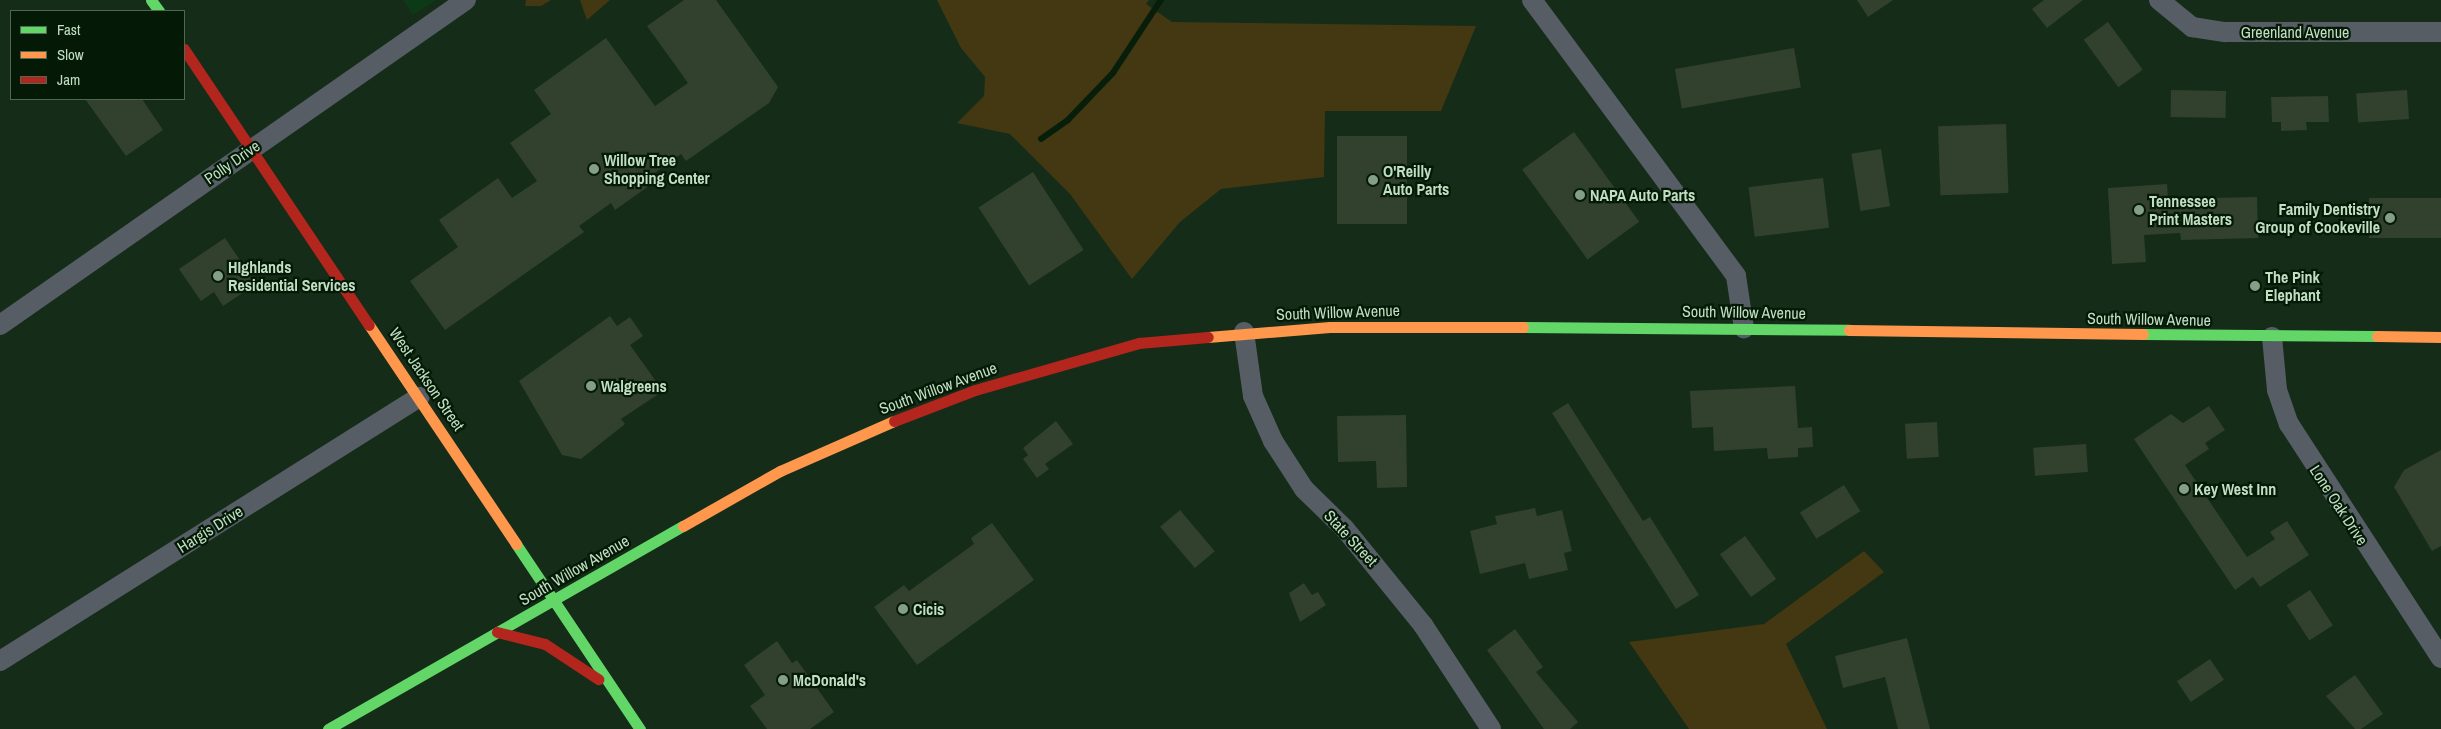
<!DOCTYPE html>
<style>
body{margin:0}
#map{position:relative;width:2441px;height:729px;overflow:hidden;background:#152c19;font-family:"Archivo Narrow",sans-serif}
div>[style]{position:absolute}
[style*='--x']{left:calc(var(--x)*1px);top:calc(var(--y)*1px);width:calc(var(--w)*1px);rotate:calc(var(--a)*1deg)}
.built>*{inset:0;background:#0c3a16}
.green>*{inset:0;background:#433811}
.stream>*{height:5.5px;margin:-2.75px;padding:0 2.75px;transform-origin:2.75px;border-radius:2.75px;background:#061e0a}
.building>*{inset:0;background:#32402e;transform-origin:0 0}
.street>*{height:20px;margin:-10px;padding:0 10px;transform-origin:10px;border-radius:10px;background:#565d65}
.fast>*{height:11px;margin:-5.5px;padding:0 5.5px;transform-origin:5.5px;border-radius:5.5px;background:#63d668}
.slow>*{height:11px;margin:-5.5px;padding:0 5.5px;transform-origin:5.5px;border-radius:5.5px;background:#ff974d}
.jam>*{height:11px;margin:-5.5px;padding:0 5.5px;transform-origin:5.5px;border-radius:5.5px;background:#b3261e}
.dots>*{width:14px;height:14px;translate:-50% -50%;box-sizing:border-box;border:2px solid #041a07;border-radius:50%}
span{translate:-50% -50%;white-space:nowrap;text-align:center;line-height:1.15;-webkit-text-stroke:4.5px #041a07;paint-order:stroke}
.street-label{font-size:16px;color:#c1ddc2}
.poi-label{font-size:16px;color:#c1ddc2;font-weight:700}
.left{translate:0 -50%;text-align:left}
.right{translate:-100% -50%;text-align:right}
.legend{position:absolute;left:10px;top:10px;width:175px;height:90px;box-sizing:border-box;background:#041a07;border:1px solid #506852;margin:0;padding:6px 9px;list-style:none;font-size:15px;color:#c1ddc2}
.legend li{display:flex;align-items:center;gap:10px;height:25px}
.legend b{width:25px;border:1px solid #506852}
</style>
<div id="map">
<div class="built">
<div style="clip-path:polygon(403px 0,436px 0,413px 15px)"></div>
</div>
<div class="green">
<div style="clip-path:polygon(526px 0,551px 0,541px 6px,525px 6px)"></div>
<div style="clip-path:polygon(580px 0,610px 0,587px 20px)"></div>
<div style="clip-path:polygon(937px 0,1149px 0,1146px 4px,1172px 22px,1476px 26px,1441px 111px,1325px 111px,1324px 177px,1221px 189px,1180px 222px,1132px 279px,1070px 194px,1010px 134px,957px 123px,984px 96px,985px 77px,961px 48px)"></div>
<div style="clip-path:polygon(1864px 551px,1884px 572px,1786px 644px,1827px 729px,1689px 729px,1629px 642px,1764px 624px)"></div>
</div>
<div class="stream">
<div style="--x:1041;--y:139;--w:33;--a:-35"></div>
<div style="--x:1068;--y:120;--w:65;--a:-46.2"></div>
<div style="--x:1113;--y:73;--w:87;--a:-56.7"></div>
</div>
<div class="building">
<div style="clip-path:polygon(684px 0,716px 0,778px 87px,769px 103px,686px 161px,681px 154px,649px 177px,653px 183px,615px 210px,611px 203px,579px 226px,584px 232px,445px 330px,410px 281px,458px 247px,439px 220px,498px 178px,512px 198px,537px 181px,510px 143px,551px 114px,534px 90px,606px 38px,655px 106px,688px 83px,647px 26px)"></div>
<div style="clip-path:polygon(1857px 0,1893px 0,1868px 17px)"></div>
<div style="clip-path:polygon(2044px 0,2083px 0,2047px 28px,2032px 9px)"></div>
<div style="left:2108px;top:22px;width:59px;height:30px;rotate:54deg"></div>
<div style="left:1794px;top:48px;width:40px;height:121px;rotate:80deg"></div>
<div style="left:2171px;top:90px;width:55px;height:27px;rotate:1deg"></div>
<div style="left:2407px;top:90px;width:29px;height:51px;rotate:86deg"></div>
<div style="clip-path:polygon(2328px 96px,2329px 122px,2306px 122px,2307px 130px,2281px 131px,2281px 122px,2272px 122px,2271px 97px)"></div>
<div style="clip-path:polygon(85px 99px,142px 99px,163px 130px,126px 156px)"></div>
<div style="left:2006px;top:124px;width:69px;height:68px;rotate:88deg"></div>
<div style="left:1574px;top:132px;width:111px;height:64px;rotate:54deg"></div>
<div style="left:1337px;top:136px;width:70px;height:88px"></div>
<div style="left:1881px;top:149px;width:58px;height:30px;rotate:81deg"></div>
<div style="left:1033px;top:172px;width:93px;height:65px;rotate:57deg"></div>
<div style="left:1823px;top:178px;width:50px;height:75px;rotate:83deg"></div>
<div style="clip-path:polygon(2167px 184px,2168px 199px,2257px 197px,2258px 238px,2181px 240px,2180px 233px,2144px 235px,2146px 262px,2112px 264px,2108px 188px)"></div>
<div style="left:2369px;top:198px;width:72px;height:40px"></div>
<div style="clip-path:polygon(225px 238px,256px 284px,223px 306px,214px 292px,201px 301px,179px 269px)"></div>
<div style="clip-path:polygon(610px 316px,617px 326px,630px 317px,643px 336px,630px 345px,663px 391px,621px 419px,625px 424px,581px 459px,562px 455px,519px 381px)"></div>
<div style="clip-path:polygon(1795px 386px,1798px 428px,1812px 427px,1813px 447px,1798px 448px,1798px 457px,1768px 459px,1767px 448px,1714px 451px,1713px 427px,1692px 428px,1690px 391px)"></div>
<div style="clip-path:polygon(1568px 403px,1643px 521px,1650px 517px,1699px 595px,1676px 609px,1552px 413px)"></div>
<div style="clip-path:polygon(2209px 406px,2225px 430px,2205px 443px,2209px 449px,2185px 465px,2247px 557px,2275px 539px,2270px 532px,2287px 521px,2309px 555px,2260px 587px,2253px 577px,2235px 590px,2134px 439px,2171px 414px,2183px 423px)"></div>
<div style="clip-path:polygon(1406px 415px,1407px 487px,1377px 488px,1376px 461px,1338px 462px,1337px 416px)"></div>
<div style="clip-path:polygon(1056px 421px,1073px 444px,1045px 464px,1049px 469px,1037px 478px,1023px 459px,1028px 455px,1023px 448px)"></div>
<div style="left:1937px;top:422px;width:35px;height:32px;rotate:87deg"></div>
<div style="left:2086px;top:444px;width:28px;height:53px;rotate:86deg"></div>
<div style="clip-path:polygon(2441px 450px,2441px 546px,2432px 551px,2394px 487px,2404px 470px)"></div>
<div style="left:1844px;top:485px;width:31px;height:52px;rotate:58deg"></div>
<div style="clip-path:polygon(1535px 508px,1537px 516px,1562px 510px,1572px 551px,1564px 553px,1568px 570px,1529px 579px,1525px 563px,1480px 574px,1470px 531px,1497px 524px,1495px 516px)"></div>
<div style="left:1180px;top:510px;width:54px;height:26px;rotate:50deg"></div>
<div style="clip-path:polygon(992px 523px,1034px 580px,917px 665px,874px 607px,904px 585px,909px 591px,974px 544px,971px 538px)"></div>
<div style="left:1745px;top:536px;width:53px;height:31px;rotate:54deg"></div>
<div style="clip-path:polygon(1304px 583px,1312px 595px,1318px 592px,1326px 605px,1300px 622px,1289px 593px)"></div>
<div style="left:2310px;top:590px;width:42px;height:28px;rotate:57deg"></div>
<div style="clip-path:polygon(1515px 629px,1543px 667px,1536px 672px,1578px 722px,1570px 729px,1544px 729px,1487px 650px)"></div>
<div style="clip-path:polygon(1907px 638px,1930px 729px,1898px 729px,1885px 677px,1843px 688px,1835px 656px)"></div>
<div style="clip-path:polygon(777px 641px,792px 663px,797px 660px,834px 712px,810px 729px,767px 729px,750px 706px,765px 695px,744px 665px)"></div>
<div style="left:2210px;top:659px;width:25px;height:40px;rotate:56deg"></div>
<div style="clip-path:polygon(2355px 675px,2383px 714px,2361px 729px,2355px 729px,2326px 696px)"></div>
</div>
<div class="street">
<div style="--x:1532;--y:0;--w:343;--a:53.5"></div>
<div style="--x:1736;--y:276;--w:53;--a:81.3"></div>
<div style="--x:2159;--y:0;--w:43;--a:39.3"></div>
<div style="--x:2192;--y:27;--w:33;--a:9"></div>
<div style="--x:2225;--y:32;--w:216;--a:0"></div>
<div style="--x:0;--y:325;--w:568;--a:-34.89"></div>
<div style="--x:1244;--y:332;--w:65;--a:82"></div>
<div style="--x:1253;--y:396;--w:49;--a:66"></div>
<div style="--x:1273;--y:441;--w:57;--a:57.1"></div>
<div style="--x:1304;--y:489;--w:57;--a:44.3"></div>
<div style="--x:1345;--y:529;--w:124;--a:50.9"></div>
<div style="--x:1423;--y:625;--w:124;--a:56.8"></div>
<div style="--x:2272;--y:337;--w:53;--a:84.6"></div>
<div style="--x:2277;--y:390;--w:36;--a:71"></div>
<div style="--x:2289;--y:424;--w:279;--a:57"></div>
<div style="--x:0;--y:661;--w:496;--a:-32.2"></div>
</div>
<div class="fast">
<div style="--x:151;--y:0;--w:14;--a:54"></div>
<div style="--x:1523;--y:327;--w:326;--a:0.5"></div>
<div style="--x:2143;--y:334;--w:234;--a:0.5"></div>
<div style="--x:516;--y:544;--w:223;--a:56.2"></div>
<div style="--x:328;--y:729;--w:409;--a:-29.8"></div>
</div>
<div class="slow">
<div style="--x:369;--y:325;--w:264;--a:56.1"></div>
<div style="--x:1849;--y:330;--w:294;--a:0.8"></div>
<div style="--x:2377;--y:336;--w:64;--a:0.9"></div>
<div style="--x:1208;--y:337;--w:122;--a:-4.7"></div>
<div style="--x:1330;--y:327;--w:193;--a:0"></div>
<div style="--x:683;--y:526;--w:112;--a:-29.6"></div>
<div style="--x:780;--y:471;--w:124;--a:-23.7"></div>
</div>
<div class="jam">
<div style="--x:184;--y:49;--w:332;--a:56.2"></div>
<div style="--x:894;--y:421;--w:87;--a:-20.9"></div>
<div style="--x:975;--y:390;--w:171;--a:-16"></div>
<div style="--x:1139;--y:343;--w:69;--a:-5"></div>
<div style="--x:497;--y:632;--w:49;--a:14"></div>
<div style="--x:545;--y:644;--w:64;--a:33.4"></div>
</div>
<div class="dots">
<div style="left:594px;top:169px;background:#859f87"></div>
<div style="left:1373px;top:180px;background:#859f87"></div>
<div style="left:1580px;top:195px;background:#859f87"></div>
<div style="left:2139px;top:210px;background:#859f87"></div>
<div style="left:2390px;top:218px;background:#859f87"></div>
<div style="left:218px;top:276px;background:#859f87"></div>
<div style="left:2255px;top:286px;background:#859f87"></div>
<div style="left:591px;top:386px;background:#859f87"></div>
<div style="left:2184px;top:489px;background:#859f87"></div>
<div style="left:903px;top:609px;background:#859f87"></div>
<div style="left:783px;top:680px;background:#859f87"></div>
</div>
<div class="street-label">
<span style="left:2295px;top:32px">Greenland Avenue</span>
<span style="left:232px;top:162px;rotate:-35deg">Polly Drive</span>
<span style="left:1338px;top:312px;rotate:-2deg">South Willow Avenue</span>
<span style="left:1744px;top:312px;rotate:1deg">South Willow Avenue</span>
<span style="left:2149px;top:319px;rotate:1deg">South Willow Avenue</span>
<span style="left:427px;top:379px;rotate:56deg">West Jackson Street</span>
<span style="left:938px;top:388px;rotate:-20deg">South Willow Avenue</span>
<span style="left:2339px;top:505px;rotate:57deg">Lone Oak Drive</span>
<span style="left:210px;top:529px;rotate:-32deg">Hargis Drive</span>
<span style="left:1351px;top:538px;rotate:47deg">State Street</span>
<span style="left:574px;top:570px;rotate:-30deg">South Willow Avenue</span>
</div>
<div class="poi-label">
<span class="left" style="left:604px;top:169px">Willow Tree<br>Shopping Center</span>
<span class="left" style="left:1383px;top:180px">O'Reilly<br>Auto Parts</span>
<span class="left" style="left:1590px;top:195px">NAPA Auto Parts</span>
<span class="left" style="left:2149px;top:210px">Tennessee<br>Print Masters</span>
<span class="right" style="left:2380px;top:218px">Family Dentistry<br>Group of Cookeville</span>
<span class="left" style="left:228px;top:276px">HIghlands<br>Residential Services</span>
<span class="left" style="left:2265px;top:286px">The Pink<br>Elephant</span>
<span class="left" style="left:601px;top:386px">Walgreens</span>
<span class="left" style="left:2194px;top:489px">Key West Inn</span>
<span class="left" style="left:913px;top:609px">Cicis</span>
<span class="left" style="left:793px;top:680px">McDonald's</span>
</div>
<ul class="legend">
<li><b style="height:6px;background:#63d668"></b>Fast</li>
<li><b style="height:6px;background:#ff974d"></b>Slow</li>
<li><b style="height:6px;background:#b3261e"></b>Jam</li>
</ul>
</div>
